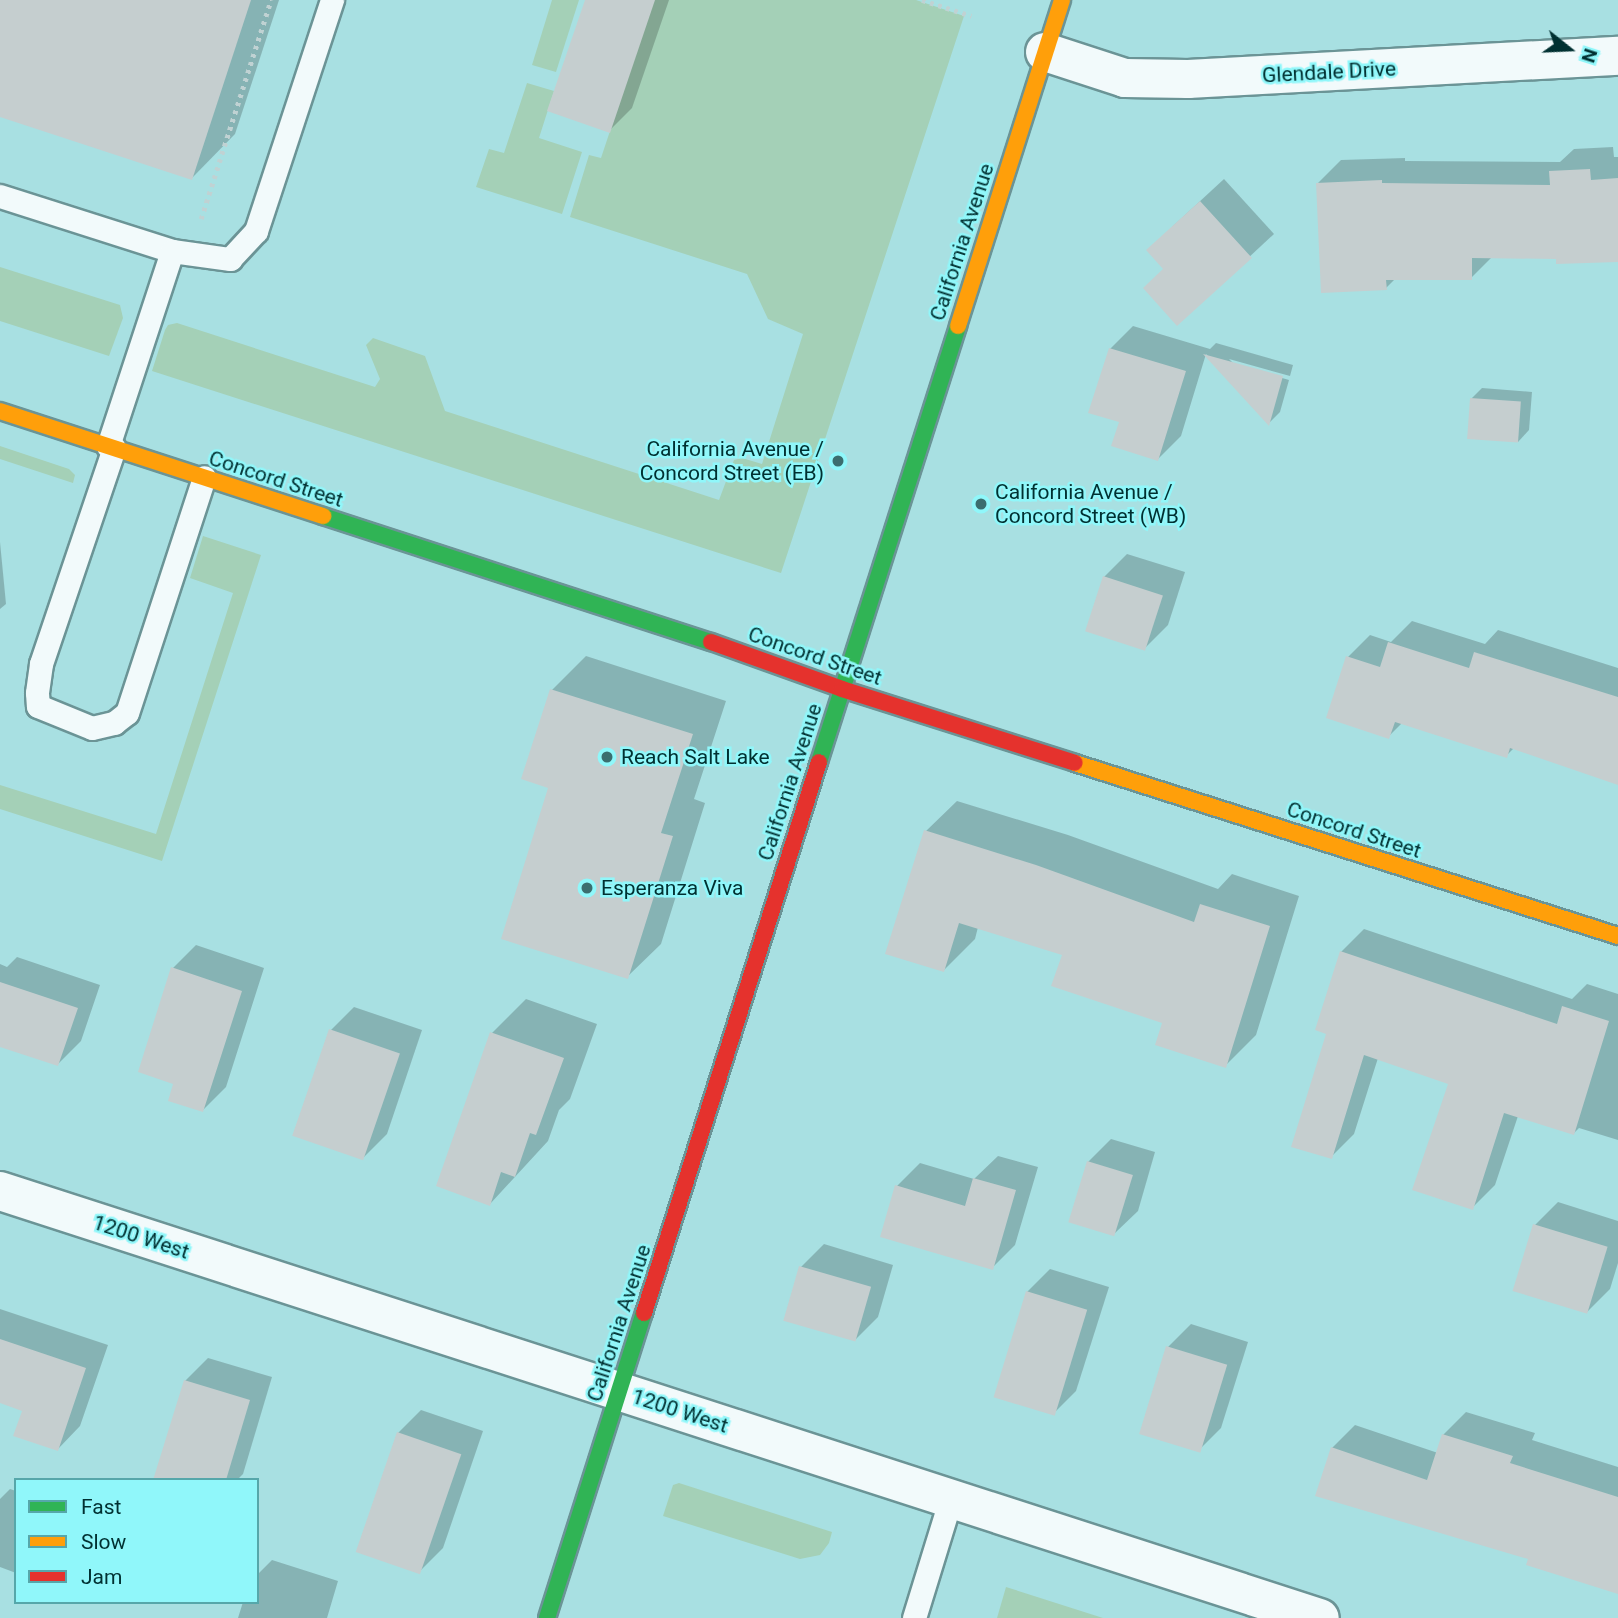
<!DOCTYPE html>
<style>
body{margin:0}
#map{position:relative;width:1618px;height:1618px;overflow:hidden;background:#a8e0e2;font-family:Roboto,sans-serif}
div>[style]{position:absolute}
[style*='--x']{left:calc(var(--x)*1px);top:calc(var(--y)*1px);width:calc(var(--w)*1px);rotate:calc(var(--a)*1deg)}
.green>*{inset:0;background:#a4d0b7}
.shadow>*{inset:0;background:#0003}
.building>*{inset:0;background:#c5cecf;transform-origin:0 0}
.path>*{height:4.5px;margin-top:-2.25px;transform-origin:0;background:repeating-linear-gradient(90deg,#c0d2d3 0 3.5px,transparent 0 8.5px)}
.roads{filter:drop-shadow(2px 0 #6b9496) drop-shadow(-2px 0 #6b9496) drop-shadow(0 2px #6b9496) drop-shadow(0 -2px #6b9496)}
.lane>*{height:23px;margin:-11.5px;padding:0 11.5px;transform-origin:11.5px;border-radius:11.5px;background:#f2fafb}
.street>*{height:38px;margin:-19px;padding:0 19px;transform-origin:19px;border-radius:19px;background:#f2fafb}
.fast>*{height:16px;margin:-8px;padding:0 8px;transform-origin:8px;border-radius:8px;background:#30b455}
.slow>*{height:16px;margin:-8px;padding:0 8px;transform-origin:8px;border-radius:8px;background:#ff9f0a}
.jam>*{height:16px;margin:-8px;padding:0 8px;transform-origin:8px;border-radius:8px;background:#e5322d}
.dots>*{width:19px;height:19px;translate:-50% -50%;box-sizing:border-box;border:4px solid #90f7fa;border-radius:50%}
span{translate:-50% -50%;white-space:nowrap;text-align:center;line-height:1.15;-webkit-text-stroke:5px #90f7fa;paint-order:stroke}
.street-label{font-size:21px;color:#003031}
.poi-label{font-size:21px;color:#003031}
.right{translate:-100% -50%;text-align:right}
.left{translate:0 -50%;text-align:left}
.legend{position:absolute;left:14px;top:1478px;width:245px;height:126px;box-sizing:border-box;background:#90f7fa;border:2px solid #56a7aa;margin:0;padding:9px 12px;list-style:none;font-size:21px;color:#003031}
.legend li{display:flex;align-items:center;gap:14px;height:35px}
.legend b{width:35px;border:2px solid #56a7aa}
.north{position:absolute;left:1534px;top:14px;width:70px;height:70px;-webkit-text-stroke:5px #90f7fa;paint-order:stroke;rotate:108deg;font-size:19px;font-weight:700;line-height:28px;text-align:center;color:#003031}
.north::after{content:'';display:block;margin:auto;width:24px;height:32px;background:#003031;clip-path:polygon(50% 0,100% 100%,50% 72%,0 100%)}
</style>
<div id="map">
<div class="green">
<div style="clip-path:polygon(552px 0,579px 0,556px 72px,532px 65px)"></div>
<div style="clip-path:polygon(638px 0,916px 0,964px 16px,781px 573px,152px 371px,165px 330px,168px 325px,177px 323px,375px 387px,380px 379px,366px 345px,373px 338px,425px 356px,445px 411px,719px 500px,734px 460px,742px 458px,762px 464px,803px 334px,768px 319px,747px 274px,570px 217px,589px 155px,601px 158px,652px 5px)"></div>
<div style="clip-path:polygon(527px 83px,554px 91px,539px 138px,582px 152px,562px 214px,476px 187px,489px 149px,504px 153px)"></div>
<div style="clip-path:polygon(0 267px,120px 305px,123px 318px,109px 356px,0 321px)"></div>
<div style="clip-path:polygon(0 446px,69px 469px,75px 475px,73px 483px,0 459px)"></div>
<div style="clip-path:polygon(203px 536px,261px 555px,162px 861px,0 809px,0 785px,156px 834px,233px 593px,190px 578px)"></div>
<div style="clip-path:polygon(679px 1483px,832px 1532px,829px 1543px,820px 1555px,800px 1559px,663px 1516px,673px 1485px)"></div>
<div style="clip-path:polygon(1006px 1587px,1103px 1618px,997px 1618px)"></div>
</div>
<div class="shadow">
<div style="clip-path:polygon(0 0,279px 0,235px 134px,192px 178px,0 115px)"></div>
<div style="clip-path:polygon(587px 0,669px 0,632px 108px,609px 131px)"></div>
<div style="clip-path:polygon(1613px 147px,1614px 157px,1618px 157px,1618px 260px,1493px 256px,1471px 278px,1396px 278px,1386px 288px,1318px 183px,1341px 160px,1405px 158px,1405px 161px,1560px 162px,1574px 149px)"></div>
<div style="clip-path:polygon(1224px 179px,1274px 234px,1178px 323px,1165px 268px,1172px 227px)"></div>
<div style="clip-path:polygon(1133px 326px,1210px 349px,1216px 343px,1293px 365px,1290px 376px,1229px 359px,1234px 364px,1289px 380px,1280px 412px,1269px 423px,1206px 354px,1181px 436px,1158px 459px,1121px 421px,1110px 349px)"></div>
<div style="clip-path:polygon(1482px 388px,1532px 392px,1529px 430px,1518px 442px,1471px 399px)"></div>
<div style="clip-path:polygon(0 542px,6px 604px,0 609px)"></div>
<div style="clip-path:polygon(1127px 554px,1185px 572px,1168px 625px,1145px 648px,1104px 577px)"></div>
<div style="clip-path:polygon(1412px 621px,1485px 644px,1498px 630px,1618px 668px,1618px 783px,1514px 748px,1506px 756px,1403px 722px,1388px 737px,1348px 657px,1370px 635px,1391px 642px)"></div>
<div style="clip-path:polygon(586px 656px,726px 701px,694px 799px,705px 803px,661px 944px,627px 977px,550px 787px,552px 690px)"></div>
<div style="clip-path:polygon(957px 801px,1068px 835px,1218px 889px,1232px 874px,1299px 896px,1256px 1035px,1225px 1066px,1064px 954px,978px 927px,975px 939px,944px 970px,926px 831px)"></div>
<div style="clip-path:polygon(1364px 929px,1572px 999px,1587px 984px,1618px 994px,1618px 1140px,1579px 1128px,1574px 1133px,1518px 1116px,1495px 1185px,1472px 1208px,1451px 1083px,1378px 1058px,1354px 1134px,1331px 1157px,1328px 1033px,1341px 952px)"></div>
<div style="clip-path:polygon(196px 945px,264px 968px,226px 1087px,203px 1110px,175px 1082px,140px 1071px,173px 968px)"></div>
<div style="clip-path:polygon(17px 957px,100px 985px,81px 1041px,58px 1064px,0 1045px,0 964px,7px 967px)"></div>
<div style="clip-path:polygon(526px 999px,597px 1024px,570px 1099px,559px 1110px,548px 1141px,490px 1204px,492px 1033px)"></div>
<div style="clip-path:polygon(354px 1007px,422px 1030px,387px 1134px,364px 1157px,331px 1030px)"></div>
<div style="clip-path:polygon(1111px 1139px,1155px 1152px,1138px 1211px,1115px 1233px,1088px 1162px)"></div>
<div style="clip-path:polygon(998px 1156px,1038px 1167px,1015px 1245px,992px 1268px,897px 1186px,920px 1163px,974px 1179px)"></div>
<div style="clip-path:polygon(1558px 1202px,1618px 1221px,1618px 1263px,1610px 1289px,1587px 1312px,1535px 1225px)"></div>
<div style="clip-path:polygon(824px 1244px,893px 1265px,878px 1317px,855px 1340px,801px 1267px)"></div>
<div style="clip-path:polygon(1050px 1269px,1109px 1287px,1076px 1391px,1053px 1414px,1027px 1292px)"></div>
<div style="clip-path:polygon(0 1309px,108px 1345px,80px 1426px,58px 1449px,25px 1410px,0 1401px)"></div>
<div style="clip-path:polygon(1191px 1324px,1248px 1342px,1221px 1428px,1198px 1451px,1168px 1347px)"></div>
<div style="clip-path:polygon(208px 1358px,272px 1377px,243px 1474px,237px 1480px,163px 1480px,185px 1381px)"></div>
<div style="clip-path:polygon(421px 1410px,483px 1431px,443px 1548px,420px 1571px,398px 1433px)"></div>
<div style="clip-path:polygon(1466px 1412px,1535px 1433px,1532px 1440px,1618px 1467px,1618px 1592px,1530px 1558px,1332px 1448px,1355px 1425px,1438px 1453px,1443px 1435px)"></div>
<div style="clip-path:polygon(10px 1489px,16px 1491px,16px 1573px,0 1567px,0 1499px)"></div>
<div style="clip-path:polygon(272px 1560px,338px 1581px,327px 1618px,238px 1618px,243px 1602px,257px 1602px,257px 1575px)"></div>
</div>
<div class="building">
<div style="clip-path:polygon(0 0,251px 0,192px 180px,0 117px)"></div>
<div style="clip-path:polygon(585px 0,655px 0,610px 133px,547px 111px)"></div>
<div style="clip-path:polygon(1590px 169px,1591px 180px,1618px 178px,1618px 262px,1556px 264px,1556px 259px,1472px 258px,1472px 280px,1386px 280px,1387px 290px,1321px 293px,1316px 183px,1382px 180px,1382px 183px,1550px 185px,1549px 171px)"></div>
<div style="clip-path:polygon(1200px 201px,1252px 258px,1177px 326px,1143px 288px,1163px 269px,1146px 250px)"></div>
<div style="clip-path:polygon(1109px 348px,1186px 371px,1158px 461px,1111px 446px,1119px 422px,1088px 413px)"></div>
<div style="clip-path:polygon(1203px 354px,1283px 376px,1269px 426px)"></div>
<div style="left:1470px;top:398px;width:51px;height:41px;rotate:4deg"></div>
<div style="left:1103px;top:576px;width:63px;height:58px;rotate:18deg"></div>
<div style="clip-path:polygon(1388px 642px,1469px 668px,1474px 652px,1618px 697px,1618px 785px,1510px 748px,1507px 758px,1395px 722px,1389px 739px,1326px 718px,1346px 656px,1380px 667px)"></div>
<div style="clip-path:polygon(550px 689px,693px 734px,661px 833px,673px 836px,628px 979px,501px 939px,548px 788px,521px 779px)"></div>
<div style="clip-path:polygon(924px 830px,1036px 865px,1194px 922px,1200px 904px,1270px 926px,1226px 1068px,1155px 1045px,1162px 1023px,1051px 986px,1062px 955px,959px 923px,944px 972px,885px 954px)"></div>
<div style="clip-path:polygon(1340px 951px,1557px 1024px,1562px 1006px,1609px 1021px,1574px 1135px,1504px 1113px,1473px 1210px,1412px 1190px,1448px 1084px,1364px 1055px,1332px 1159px,1291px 1147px,1326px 1034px,1315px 1030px)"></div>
<div style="clip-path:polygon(171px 967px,242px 991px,203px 1112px,168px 1101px,173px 1084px,138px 1072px)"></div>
<div style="clip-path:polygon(0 982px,78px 1008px,58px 1066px,0 1047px)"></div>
<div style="left:329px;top:1029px;width:75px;height:113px;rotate:19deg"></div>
<div style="clip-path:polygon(490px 1032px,564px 1058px,536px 1135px,530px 1133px,515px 1177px,501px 1172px,490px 1206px,436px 1186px)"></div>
<div style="left:1087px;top:1161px;width:48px;height:64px;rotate:17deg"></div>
<div style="clip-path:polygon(973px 1178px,1016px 1190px,993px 1270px,880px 1237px,895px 1185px,965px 1206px)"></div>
<div style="left:1533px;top:1224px;width:78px;height:70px;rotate:17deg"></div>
<div style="left:799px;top:1266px;width:75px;height:57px;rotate:16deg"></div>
<div style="left:1026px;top:1291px;width:64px;height:111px;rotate:17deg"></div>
<div style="clip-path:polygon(0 1339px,86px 1368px,58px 1451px,13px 1436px,22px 1411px,0 1403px)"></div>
<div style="left:1166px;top:1346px;width:64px;height:92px;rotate:17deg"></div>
<div style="clip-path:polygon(184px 1380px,250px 1400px,226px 1480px,153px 1480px)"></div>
<div style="left:397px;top:1432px;width:68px;height:127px;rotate:19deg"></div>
<div style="clip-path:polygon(1442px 1434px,1513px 1456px,1510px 1463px,1618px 1497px,1618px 1594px,1526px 1565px,1528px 1559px,1315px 1496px,1331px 1447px,1427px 1480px)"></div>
</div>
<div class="path">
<div style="--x:922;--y:0;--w:52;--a:17.7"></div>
<div style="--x:201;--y:219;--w:230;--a:-72.3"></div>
</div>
<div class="roads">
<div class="lane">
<div style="--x:0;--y:196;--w:181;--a:17.7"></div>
<div style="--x:108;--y:446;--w:205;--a:-71.8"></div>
<div style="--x:172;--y:251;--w:59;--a:7.9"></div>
<div style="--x:230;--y:259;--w:38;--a:-47"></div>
<div style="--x:256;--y:231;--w:243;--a:-71.8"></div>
<div style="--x:114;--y:448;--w:228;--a:108.7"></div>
<div style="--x:41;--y:664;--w:29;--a:98"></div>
<div style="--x:37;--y:693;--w:13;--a:86"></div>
<div style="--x:38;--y:706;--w:58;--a:22.2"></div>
<div style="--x:92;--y:728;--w:23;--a:-13"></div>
<div style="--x:114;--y:723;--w:16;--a:-38"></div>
<div style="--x:127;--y:713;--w:248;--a:-71.9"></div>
<div style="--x:914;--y:1618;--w:126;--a:-72.9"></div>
</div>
<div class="street">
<div style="--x:1045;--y:52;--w:84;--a:18"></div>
<div style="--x:1125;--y:78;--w:63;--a:0.9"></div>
<div style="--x:1188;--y:79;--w:431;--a:-3.1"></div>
<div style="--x:0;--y:1191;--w:1387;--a:17.93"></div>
</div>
<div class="fast">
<div style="--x:323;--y:516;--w:408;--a:18"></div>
<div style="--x:819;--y:762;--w:458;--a:-72.3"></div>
<div style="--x:547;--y:1618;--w:320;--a:-72.4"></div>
</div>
<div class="slow">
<div style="--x:958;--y:326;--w:342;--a:-72.3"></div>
<div style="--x:0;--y:411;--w:340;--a:18"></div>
<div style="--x:1075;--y:763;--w:570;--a:17.67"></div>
</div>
<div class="jam">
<div style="--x:711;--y:642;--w:139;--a:19.7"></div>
<div style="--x:842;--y:689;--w:244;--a:17.6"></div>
<div style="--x:644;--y:1313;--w:578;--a:-72.38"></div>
</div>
</div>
<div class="dots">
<div style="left:838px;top:461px;background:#3b6e6f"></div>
<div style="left:981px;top:504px;background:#3b6e6f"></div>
<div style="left:607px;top:757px;background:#3b6e6f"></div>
<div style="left:587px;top:888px;background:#3b6e6f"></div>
</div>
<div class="street-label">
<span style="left:1329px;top:72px;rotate:-3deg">Glendale Drive</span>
<span style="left:962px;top:242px;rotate:-72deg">California Avenue</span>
<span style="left:276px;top:479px;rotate:18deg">Concord Street</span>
<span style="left:815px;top:656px;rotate:19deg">Concord Street</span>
<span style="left:790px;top:782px;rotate:-72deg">California Avenue</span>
<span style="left:1354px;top:830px;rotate:18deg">Concord Street</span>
<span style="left:141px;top:1237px;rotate:18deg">1200 West</span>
<span style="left:619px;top:1323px;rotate:-72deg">California Avenue</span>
<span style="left:680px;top:1411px;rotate:18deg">1200 West</span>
</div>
<div class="poi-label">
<span class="right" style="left:824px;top:461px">California Avenue /<br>Concord Street (EB)</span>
<span class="left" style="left:995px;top:504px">California Avenue /<br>Concord Street (WB)</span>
<span class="left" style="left:621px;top:757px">Reach Salt Lake</span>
<span class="left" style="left:601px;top:888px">Esperanza Viva</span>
</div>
<ul class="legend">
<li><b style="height:9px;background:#30b455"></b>Fast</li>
<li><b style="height:9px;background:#ff9f0a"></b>Slow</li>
<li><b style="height:9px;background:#e5322d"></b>Jam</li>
</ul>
<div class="north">N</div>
</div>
